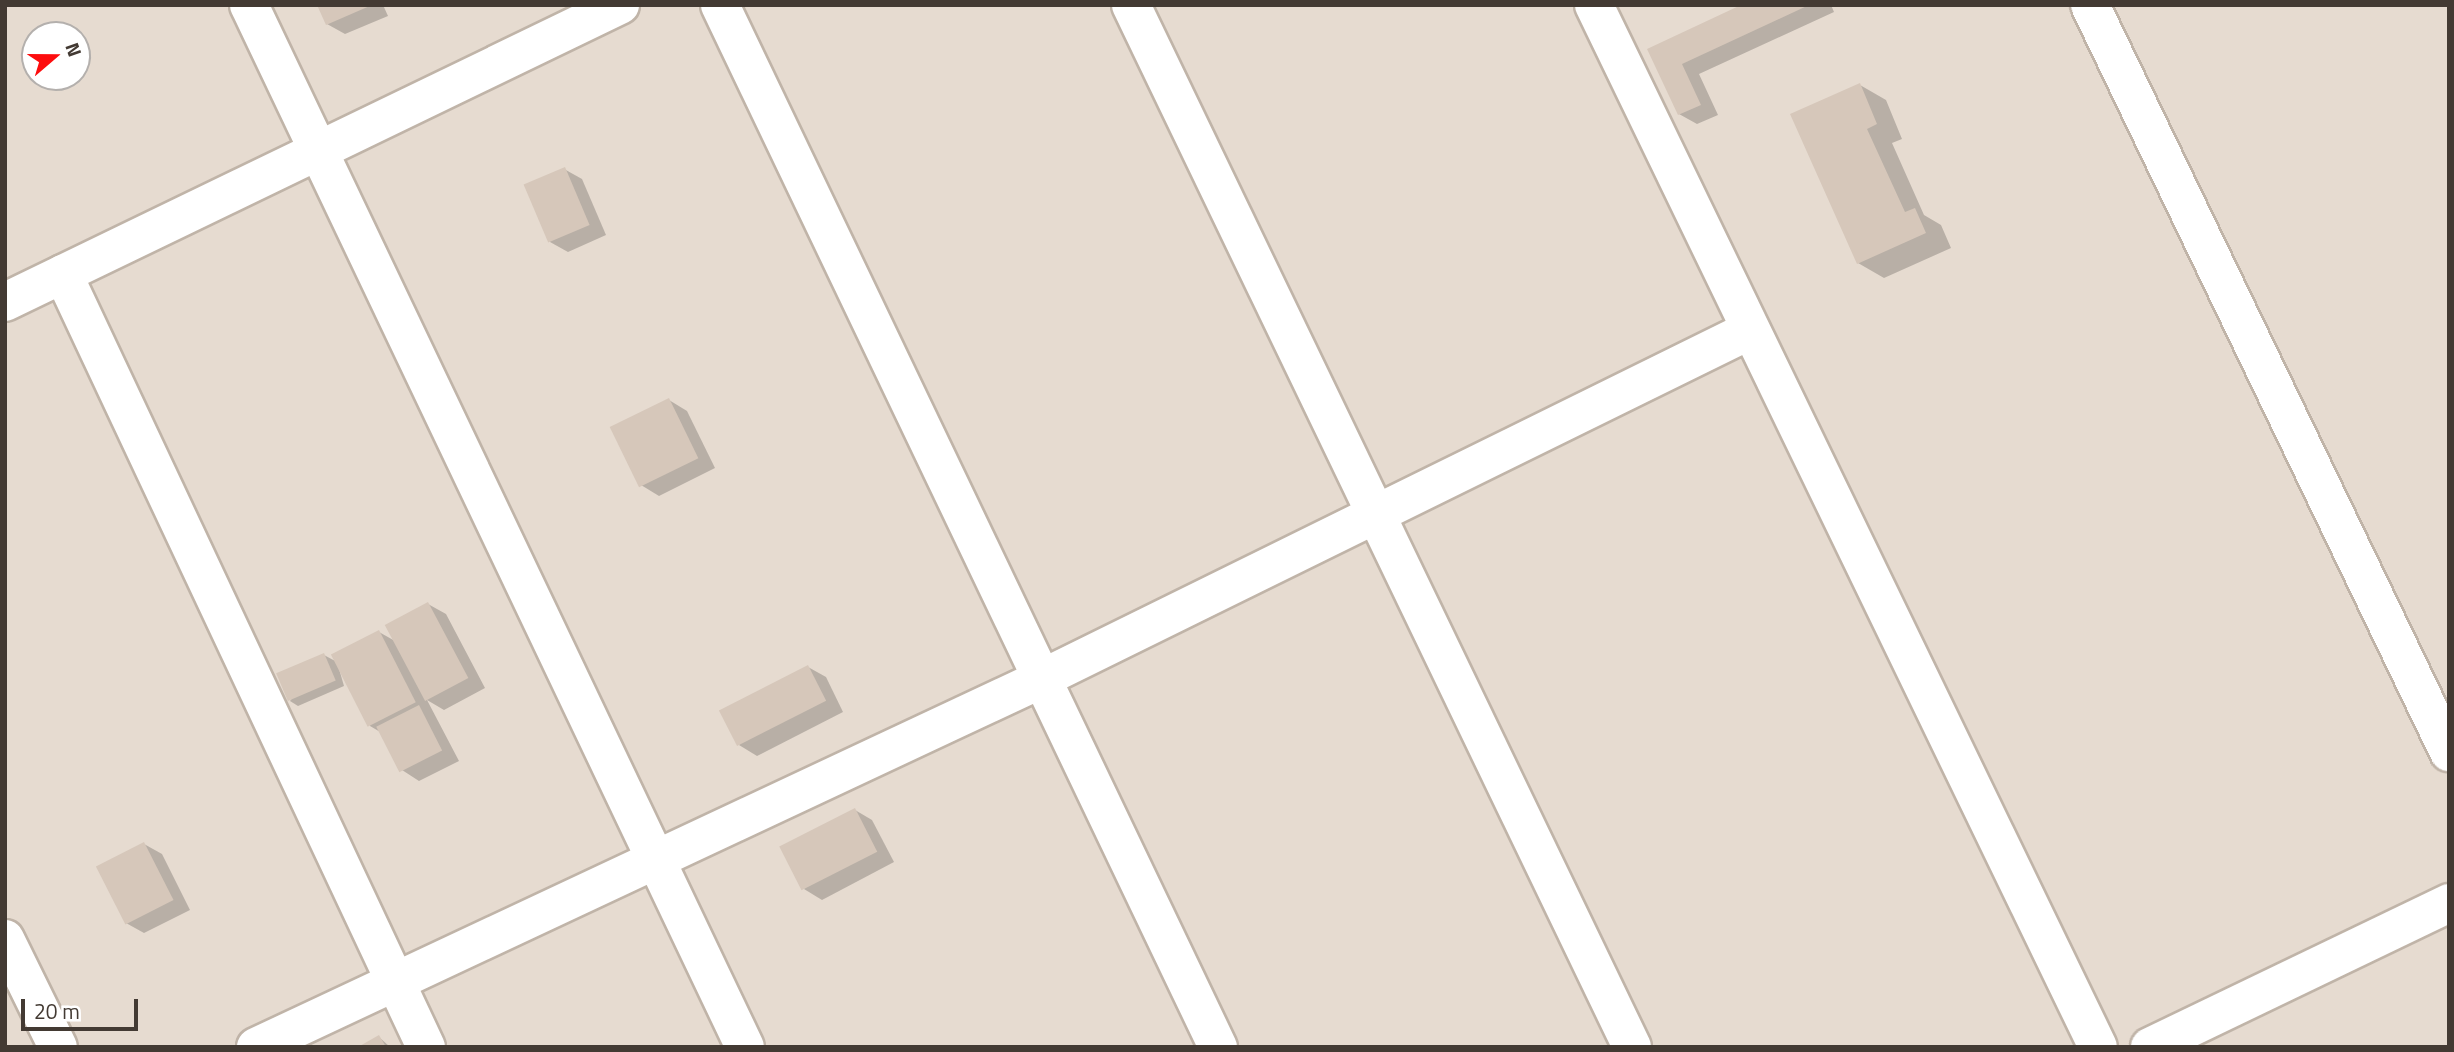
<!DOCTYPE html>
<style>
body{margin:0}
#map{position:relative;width:2454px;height:1052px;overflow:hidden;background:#f1eae2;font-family:"Titillium Web",sans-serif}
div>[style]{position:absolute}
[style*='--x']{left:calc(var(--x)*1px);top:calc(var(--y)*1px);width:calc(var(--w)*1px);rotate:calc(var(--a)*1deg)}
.residential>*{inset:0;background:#e6dbd0}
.shadow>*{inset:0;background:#0003}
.building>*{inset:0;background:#d6c7ba;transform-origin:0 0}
.roads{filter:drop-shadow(2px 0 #c0b4a8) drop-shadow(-2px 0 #c0b4a8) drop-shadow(0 2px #c0b4a8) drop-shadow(0 -2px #c0b4a8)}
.minor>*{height:38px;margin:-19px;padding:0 19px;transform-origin:19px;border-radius:19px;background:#fff}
span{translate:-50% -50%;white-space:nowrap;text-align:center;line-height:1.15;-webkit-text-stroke:5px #fff;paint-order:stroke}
.frame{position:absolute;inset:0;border:7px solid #433a33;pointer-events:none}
.north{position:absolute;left:21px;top:21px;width:70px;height:70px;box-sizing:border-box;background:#fff;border:2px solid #b4b0ad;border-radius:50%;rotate:70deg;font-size:19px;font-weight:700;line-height:28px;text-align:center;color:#433a33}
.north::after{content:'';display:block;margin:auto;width:24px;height:32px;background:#fd0d0e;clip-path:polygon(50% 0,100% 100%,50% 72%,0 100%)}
.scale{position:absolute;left:21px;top:999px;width:117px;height:32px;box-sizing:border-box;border:4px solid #433a33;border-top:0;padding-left:9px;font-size:21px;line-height:24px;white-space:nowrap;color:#433a33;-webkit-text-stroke:5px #fff;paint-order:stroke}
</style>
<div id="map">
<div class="residential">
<div style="clip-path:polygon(evenodd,5px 5px,2449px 5px,2449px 1047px,5px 1047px,5px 5px,35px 35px,77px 35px,77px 77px,35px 77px,35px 35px)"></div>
</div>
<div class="shadow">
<div style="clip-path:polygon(318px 5px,383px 5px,388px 16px,345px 34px,327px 24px)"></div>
<div style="clip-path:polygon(1746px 5px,1831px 5px,1834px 12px,1699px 74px,1718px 115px,1697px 124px,1679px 114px,1650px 50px)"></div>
<div style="clip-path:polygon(1860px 85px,1886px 100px,1902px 139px,1892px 143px,1924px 215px,1941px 225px,1951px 248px,1884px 278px,1858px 263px)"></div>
<div style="clip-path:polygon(564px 169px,582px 179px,606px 235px,568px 252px,550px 242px)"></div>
<div style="clip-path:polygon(669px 400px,687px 411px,715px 468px,659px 496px,641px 485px)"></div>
<div style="clip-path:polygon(428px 604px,446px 614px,485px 688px,444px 710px,427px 700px,459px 761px,419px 781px,402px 770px,382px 733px,370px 726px,379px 632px,395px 641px)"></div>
<div style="clip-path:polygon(324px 655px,337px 662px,344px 686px,298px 706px,290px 701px)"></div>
<div style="clip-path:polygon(808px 667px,826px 677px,843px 712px,757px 756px,739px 745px)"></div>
<div style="clip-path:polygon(855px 810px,872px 820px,894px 862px,822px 900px,804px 889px)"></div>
<div style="clip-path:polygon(144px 844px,162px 854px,190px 910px,144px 933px,126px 923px)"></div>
<div style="clip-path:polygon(379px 1037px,390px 1047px,362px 1047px)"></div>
</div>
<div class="building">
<div style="clip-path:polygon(317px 5px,372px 5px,326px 25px)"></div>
<div style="clip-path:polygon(1741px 5px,1809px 5px,1682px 64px,1701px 105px,1678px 115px,1647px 49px)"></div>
<div style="clip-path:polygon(1860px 83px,1877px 124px,1867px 129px,1905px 212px,1915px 208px,1926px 233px,1857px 264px,1790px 114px)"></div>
<div style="left:565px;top:167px;width:63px;height:45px;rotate:67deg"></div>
<div style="left:669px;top:398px;width:67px;height:66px;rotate:64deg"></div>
<div style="left:428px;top:602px;width:86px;height:49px;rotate:62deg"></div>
<div style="left:379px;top:630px;width:81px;height:54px;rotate:63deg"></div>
<div style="left:324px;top:653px;width:30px;height:52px;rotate:67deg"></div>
<div style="left:808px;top:665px;width:40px;height:100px;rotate:63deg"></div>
<div style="left:419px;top:705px;width:51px;height:48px;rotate:63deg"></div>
<div style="left:855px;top:808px;width:49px;height:85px;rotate:63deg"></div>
<div style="left:144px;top:842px;width:65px;height:54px;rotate:63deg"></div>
<div style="clip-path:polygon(379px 1035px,386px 1047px,358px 1047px)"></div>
</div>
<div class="roads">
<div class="minor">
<div style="--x:249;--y:5;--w:1154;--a:64.55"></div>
<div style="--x:720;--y:5;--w:1155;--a:64.46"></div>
<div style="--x:1131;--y:5;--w:1156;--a:64.32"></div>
<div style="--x:1594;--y:5;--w:1157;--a:64.19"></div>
<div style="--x:2090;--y:5;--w:829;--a:64.33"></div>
<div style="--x:63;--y:274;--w:854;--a:64.85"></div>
<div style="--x:5;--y:302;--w:683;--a:-25.78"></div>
<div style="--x:5;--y:939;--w:120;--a:63.9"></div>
<div style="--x:256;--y:1047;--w:865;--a:-25.11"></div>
<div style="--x:1039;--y:680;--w:790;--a:-26.21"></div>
<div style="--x:2150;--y:1047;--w:332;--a:-25.7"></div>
</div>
</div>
<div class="frame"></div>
<div class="north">N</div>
<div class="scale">20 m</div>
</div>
